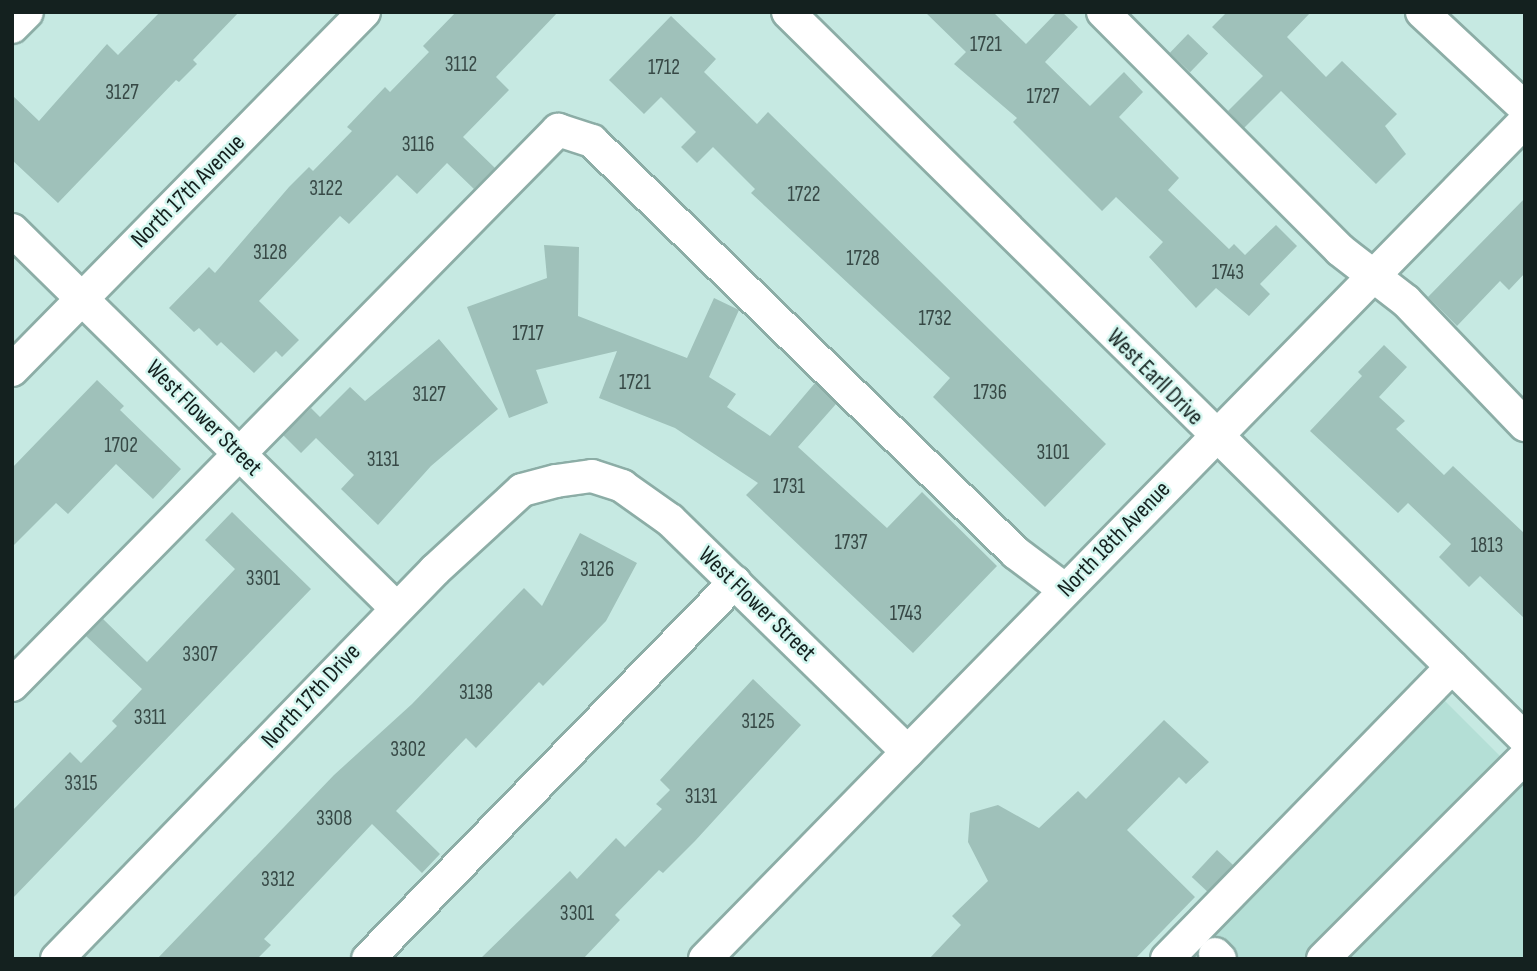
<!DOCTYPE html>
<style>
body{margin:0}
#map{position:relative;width:1537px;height:971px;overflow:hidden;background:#c6e9e2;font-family:"Sofia Sans Condensed",sans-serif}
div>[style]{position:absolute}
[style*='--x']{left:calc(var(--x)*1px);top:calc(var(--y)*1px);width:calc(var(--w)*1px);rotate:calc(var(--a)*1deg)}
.built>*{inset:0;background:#b4dfd6}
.building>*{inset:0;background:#9fc1ba;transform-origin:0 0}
.roads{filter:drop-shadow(2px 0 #8cada6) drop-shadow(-2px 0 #8cada6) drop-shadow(0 2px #8cada6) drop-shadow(0 -2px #8cada6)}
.minor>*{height:32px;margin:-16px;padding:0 16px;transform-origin:16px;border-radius:16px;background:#fff}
span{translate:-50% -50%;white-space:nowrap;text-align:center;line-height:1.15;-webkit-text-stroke:5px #d3f6ef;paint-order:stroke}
.number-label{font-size:21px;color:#374946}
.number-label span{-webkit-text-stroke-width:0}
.street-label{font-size:24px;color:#14211f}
.frame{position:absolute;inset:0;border:14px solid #14211f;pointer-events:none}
</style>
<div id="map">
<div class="built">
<div style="clip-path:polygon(1444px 700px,1525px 781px,1525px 959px,1192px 959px)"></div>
</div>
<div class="building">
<div style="clip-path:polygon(160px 12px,239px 12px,193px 60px,197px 64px,179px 82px,176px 80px,58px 203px,12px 160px,12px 95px,39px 121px,107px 44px,118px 55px)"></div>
<div style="clip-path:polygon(456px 12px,558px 12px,496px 77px,509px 90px,463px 137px,495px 168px,474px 189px,447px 163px,417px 194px,397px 175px,349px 224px,340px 216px,259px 301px,299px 340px,282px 357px,276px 351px,254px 373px,221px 342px,217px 346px,199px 328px,194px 332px,169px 308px,209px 267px,215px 273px,289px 187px,309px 167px,313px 171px,352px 131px,347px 127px,385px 87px,390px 92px,429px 52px,423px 46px)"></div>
<div style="clip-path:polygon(925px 12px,993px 12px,1026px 44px,1057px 12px,1062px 12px,1078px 27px,1045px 62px,1090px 106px,1124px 72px,1143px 92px,1119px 117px,1179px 178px,1168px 190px,1229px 249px,1234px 244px,1245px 255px,1276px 225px,1297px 246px,1260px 284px,1270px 294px,1249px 316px,1216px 288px,1196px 308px,1149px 257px,1163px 242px,1116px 197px,1102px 211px,1013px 122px,1017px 118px,954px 64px,966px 52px)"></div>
<div style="clip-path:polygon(1227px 12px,1311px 12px,1287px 37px,1326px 77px,1342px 61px,1397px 114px,1385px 126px,1406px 154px,1376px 184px,1281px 91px,1244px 128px,1228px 111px,1263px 76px,1212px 27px)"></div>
<div style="clip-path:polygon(671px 16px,716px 59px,704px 72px,757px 124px,768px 112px,1106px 444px,1045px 507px,933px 397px,950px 378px,751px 193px,755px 189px,713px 147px,697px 163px,681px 147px,696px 132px,661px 97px,644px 114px,609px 80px)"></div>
<div style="left:1188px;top:34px;width:28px;height:26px;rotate:44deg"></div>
<div style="clip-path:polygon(1525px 198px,1525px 273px,1509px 290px,1500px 281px,1457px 326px,1428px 297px)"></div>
<div style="clip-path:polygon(544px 245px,579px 247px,578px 316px,687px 358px,714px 298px,739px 310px,709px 377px,736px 394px,727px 407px,770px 436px,815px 383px,836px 404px,798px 447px,887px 528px,922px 492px,997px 566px,913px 653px,746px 495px,758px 483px,675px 428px,599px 398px,617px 351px,536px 370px,548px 403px,509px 418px,467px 307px,547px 278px)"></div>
<div style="clip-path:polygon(439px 339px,498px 409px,431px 466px,378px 525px,341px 489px,354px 475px,316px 438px,301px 453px,283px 435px,311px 408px,320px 417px,350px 387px,365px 401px)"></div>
<div style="clip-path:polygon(1384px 345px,1407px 367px,1379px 397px,1405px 421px,1396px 429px,1444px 475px,1453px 466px,1525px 534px,1525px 619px,1480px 576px,1469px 587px,1439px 557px,1451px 544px,1408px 503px,1398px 513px,1310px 431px,1362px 376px,1358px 372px)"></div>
<div style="clip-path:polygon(97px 380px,124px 406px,120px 410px,181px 469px,153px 499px,116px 464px,68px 514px,56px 503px,12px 547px,12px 468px)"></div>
<div style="clip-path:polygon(232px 512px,311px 589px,12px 899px,12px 811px,70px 752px,81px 763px,117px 726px,112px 721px,142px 689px,86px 636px,103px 619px,147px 662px,235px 569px,205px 540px)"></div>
<div style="clip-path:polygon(580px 533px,637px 563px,606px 621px,543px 686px,539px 682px,476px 748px,466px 738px,396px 811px,440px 854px,422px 873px,372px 824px,264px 939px,271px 945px,257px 959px,157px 959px,334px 775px,412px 704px,524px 588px,542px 606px)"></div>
<div style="clip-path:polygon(753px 679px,801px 725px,695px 841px,663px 873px,659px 870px,615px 915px,620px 920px,583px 959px,480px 959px,570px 871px,577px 879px,616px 838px,625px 847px,662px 809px,656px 804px,670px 790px,660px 780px)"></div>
<div style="clip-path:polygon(1164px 720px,1209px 762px,1186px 784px,1179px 777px,1127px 830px,1195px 897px,1135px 959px,929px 959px,961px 925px,952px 916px,988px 881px,968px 842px,970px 813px,998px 805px,1039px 828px,1078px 791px,1086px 799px)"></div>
<div style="left:1217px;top:850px;width:22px;height:37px;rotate:43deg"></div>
</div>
<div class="roads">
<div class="minor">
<div style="--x:788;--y:12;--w:1035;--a:44.61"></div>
<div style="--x:1103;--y:12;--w:336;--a:45.1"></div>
<div style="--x:1340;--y:250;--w:83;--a:37.7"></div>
<div style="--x:1406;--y:301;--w:172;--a:46.2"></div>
<div style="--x:1422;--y:12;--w:141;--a:43"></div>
<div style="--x:12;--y:27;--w:21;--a:-45"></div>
<div style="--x:12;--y:230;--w:537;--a:44.55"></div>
<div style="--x:12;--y:370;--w:502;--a:-45.48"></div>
<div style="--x:12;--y:685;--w:779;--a:-45.47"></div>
<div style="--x:558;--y:130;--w:36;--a:18"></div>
<div style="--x:592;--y:141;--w:591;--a:44.18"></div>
<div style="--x:1016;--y:553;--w:60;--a:36.9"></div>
<div style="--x:1215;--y:954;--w:7;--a:45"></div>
<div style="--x:57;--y:959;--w:542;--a:-45.82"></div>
<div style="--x:435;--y:570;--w:118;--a:-42.6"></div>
<div style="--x:522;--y:490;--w:35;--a:-15"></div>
<div style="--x:556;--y:481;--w:36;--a:-8"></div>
<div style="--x:592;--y:476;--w:32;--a:18"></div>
<div style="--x:622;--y:486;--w:59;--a:35.3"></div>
<div style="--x:670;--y:520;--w:332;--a:44.3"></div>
<div style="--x:368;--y:959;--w:526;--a:-45.77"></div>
<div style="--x:705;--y:959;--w:1172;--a:-45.62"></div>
<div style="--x:1167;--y:959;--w:408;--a:-45.7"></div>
<div style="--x:1323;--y:959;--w:286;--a:-45"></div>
</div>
</div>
<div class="number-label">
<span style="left:986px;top:45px">1721</span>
<span style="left:461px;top:65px">3112</span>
<span style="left:664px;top:68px">1712</span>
<span style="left:122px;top:93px">3127</span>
<span style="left:1043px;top:97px">1727</span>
<span style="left:418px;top:145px">3116</span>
<span style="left:326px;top:189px">3122</span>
<span style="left:804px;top:195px">1722</span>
<span style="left:270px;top:253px">3128</span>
<span style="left:863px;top:259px">1728</span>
<span style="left:1228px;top:273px">1743</span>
<span style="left:935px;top:319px">1732</span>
<span style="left:528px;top:334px">1717</span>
<span style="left:635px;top:383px">1721</span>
<span style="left:990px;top:393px">1736</span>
<span style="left:429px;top:395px">3127</span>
<span style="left:121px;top:446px">1702</span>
<span style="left:1053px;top:453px">3101</span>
<span style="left:383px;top:460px">3131</span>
<span style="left:789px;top:487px">1731</span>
<span style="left:851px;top:543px">1737</span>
<span style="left:1487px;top:546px">1813</span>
<span style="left:597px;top:570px">3126</span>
<span style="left:263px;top:579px">3301</span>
<span style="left:906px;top:614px">1743</span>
<span style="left:200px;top:655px">3307</span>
<span style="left:476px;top:693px">3138</span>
<span style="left:150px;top:718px">3311</span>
<span style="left:758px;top:722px">3125</span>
<span style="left:408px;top:750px">3302</span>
<span style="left:81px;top:784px">3315</span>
<span style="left:701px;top:797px">3131</span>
<span style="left:334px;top:819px">3308</span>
<span style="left:278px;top:880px">3312</span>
<span style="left:577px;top:914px">3301</span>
</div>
<div class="street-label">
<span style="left:188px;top:191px;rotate:-45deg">North 17th Avenue</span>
<span style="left:1155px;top:377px;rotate:45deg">West Earll Drive</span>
<span style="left:204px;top:418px;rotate:45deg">West Flower Street</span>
<span style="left:1114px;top:539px;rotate:-46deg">North 18th Avenue</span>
<span style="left:757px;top:604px;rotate:44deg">West Flower Street</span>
<span style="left:311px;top:696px;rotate:-47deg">North 17th Drive</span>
</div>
<div class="frame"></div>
</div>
